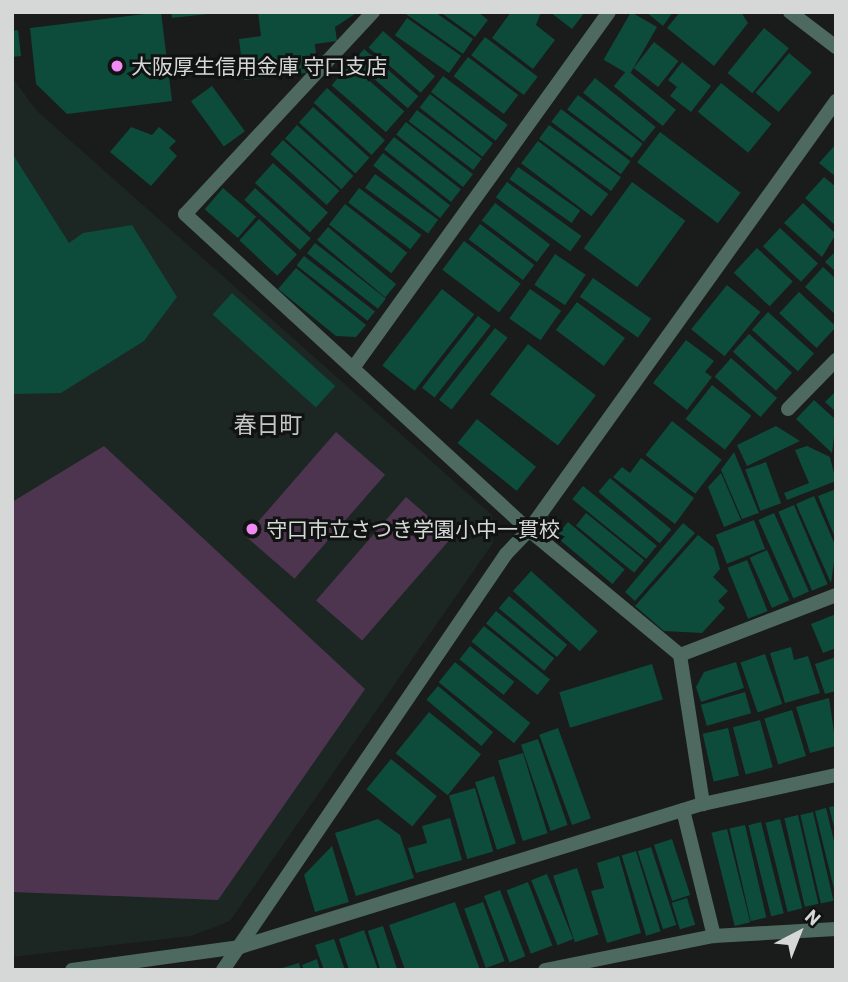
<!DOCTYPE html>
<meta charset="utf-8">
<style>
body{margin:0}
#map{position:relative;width:848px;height:982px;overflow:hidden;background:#191c1b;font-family:Barlow,"Noto Sans JP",sans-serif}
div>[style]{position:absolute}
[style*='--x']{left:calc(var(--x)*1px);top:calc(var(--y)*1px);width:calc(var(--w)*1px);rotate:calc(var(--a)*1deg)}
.built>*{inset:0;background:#1c2622}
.green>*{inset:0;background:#4e354f;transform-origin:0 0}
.building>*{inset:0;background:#0d4b3b;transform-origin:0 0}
.minor>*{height:14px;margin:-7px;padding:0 7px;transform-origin:7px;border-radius:7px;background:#4e6a60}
.dots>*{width:19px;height:19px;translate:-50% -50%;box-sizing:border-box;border:4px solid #101312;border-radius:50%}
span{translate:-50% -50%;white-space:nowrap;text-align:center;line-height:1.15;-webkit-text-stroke:6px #101312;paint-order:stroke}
.poi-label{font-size:21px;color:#d6d8d7}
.left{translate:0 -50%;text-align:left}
.neighbourhood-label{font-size:23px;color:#c2c7c5}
.frame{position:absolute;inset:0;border:14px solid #d6d8d7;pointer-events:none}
.north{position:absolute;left:764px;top:898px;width:70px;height:70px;-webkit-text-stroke:5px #101312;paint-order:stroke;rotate:42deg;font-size:19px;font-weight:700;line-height:28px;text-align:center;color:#d6d8d7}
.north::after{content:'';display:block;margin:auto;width:24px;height:32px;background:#d6d8d7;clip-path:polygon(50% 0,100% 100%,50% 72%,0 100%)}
</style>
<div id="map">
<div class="built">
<div style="clip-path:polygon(12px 77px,36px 110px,492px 515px,493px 543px,230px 921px,191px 936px,12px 957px)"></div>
</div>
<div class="green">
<div style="left:336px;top:432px;width:65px;height:138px;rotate:41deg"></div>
<div style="clip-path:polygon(104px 446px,365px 689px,218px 900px,12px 892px,12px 502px)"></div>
<div style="left:406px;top:497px;width:61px;height:137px;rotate:41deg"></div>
</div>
<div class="building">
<div style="clip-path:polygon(161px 12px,172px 101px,67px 114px,36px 84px,30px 28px)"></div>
<div style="clip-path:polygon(171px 12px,208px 12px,208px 14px,172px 18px)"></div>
<div style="clip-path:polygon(258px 12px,358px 12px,335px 27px,337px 41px,315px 44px,316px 55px,304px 56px,306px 73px,244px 80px,239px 39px,261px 36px)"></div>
<div style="clip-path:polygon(403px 12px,435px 12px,473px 39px,463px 54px)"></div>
<div style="clip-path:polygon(440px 12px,478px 12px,488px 20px,475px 37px)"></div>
<div style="clip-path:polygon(511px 12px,541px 12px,536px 25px,555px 40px,533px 69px,492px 38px)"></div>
<div style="clip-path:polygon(550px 12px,585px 12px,572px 29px)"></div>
<div style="left:631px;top:12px;width:30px;height:55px;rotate:30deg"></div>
<div style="clip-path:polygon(646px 12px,673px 12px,663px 26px)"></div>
<div style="clip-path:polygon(680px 12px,741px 12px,748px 23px,714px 66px,667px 28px)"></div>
<div style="left:407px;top:18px;width:66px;height:21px;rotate:35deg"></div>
<div style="left:764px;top:28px;width:32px;height:58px;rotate:39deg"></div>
<div style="clip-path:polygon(18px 30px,21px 56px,12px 57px,12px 31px)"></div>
<div style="left:383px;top:31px;width:69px;height:22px;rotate:41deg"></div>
<div style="left:485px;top:37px;width:66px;height:23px;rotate:37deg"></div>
<div style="left:654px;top:42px;width:31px;height:33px;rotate:38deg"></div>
<div style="left:364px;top:49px;width:72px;height:16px;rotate:41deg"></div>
<div style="left:789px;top:53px;width:30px;height:52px;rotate:40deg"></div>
<div style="left:468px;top:57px;width:63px;height:24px;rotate:37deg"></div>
<div style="clip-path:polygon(682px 62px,711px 86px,691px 112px,670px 96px,677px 87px,668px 80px)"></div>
<div style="left:350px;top:64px;width:72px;height:28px;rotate:41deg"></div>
<div style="left:627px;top:70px;width:63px;height:21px;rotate:39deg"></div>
<div style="left:443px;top:76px;width:81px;height:20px;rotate:37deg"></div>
<div style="left:595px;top:78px;width:78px;height:19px;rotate:39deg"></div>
<div style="left:721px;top:83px;width:65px;height:37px;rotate:39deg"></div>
<div style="left:212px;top:86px;width:56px;height:26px;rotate:54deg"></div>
<div style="left:327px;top:88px;width:78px;height:20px;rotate:42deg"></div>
<div style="left:430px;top:94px;width:80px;height:17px;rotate:38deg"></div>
<div style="left:578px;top:95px;width:81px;height:18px;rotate:37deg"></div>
<div style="left:313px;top:107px;width:76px;height:21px;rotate:42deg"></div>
<div style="left:561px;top:109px;width:87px;height:16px;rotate:37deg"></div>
<div style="left:417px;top:110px;width:81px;height:14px;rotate:37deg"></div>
<div style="left:406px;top:122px;width:85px;height:16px;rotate:38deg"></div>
<div style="left:297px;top:125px;width:76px;height:18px;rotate:42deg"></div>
<div style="left:549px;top:125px;width:89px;height:17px;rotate:36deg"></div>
<div style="clip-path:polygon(131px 127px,152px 135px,159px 127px,176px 141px,169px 148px,177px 156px,151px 186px,110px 152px)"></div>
<div style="left:660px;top:132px;width:101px;height:38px;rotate:37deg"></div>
<div style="left:394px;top:137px;width:85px;height:16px;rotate:38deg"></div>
<div style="left:283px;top:140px;width:76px;height:19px;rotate:42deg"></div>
<div style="left:538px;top:141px;width:88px;height:28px;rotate:37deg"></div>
<div style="clip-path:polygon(836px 144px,836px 177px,819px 163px)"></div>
<div style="clip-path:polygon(12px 153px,69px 243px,83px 233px,132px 225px,177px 297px,144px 341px,61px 393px,12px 394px)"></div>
<div style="left:383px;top:153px;width:85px;height:16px;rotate:38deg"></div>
<div style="left:273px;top:163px;width:74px;height:27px;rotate:42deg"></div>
<div style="left:518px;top:167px;width:76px;height:15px;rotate:35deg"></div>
<div style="left:375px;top:174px;width:78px;height:17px;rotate:36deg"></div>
<div style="clip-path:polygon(824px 177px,836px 187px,836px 226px,805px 198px)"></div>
<div style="left:507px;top:182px;width:92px;height:19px;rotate:36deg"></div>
<div style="left:632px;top:182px;width:66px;height:82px;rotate:36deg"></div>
<div style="left:223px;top:188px;width:44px;height:28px;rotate:41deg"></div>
<div style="left:255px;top:188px;width:75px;height:16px;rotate:42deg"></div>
<div style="left:359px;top:188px;width:78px;height:18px;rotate:37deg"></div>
<div style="left:495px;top:203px;width:69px;height:22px;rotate:37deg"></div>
<div style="clip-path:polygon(803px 203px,836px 234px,822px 257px,784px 223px)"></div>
<div style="left:345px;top:204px;width:79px;height:26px;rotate:38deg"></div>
<div style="left:259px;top:219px;width:52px;height:29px;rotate:43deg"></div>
<div style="left:480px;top:224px;width:68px;height:19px;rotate:37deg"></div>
<div style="left:328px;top:227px;width:89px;height:17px;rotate:40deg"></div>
<div style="left:780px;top:228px;width:52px;height:25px;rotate:43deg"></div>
<div style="left:464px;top:241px;width:71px;height:36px;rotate:37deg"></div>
<div style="left:315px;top:243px;width:90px;height:13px;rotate:38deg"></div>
<div style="left:757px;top:248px;width:49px;height:34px;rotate:43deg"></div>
<div style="clip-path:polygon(836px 251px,836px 272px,825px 262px)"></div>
<div style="left:555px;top:254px;width:37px;height:37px;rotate:34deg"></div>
<div style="left:304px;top:256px;width:90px;height:12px;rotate:38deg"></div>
<div style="clip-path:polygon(823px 267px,836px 279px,836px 315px,805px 287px)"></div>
<div style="clip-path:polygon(296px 268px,366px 325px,356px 337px,336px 336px,278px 289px)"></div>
<div style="left:593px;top:278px;width:71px;height:23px;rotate:35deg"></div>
<div style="left:727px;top:285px;width:43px;height:57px;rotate:39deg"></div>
<div style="left:442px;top:289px;width:41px;height:97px;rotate:38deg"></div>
<div style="left:530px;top:289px;width:38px;height:36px;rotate:35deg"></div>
<div style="left:799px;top:292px;width:51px;height:29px;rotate:43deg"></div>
<div style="left:232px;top:293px;width:139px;height:29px;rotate:42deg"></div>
<div style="left:577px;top:302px;width:60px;height:35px;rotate:37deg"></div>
<div style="left:768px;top:312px;width:62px;height:24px;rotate:42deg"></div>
<div style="left:478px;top:316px;width:16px;height:91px;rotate:38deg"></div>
<div style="left:495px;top:328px;width:16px;height:91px;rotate:38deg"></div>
<div style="left:749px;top:334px;width:58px;height:24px;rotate:42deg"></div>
<div style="clip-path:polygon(686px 340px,714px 361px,705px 372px,712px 377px,687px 410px,653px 383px)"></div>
<div style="left:528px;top:344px;width:85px;height:63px;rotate:37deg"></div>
<div style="left:731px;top:358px;width:61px;height:25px;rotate:41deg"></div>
<div style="left:712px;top:385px;width:50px;height:43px;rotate:38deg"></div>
<div style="clip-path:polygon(836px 391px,836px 412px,825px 402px)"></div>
<div style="clip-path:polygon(814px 400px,836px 420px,832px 453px,796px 419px)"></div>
<div style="left:477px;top:419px;width:76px;height:31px;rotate:39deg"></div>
<div style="left:672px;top:421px;width:63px;height:43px;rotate:38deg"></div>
<div style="clip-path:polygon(776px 426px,800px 441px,747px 466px,737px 445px)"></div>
<div style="clip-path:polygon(807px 446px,830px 457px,836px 481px,787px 500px,784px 493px,809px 483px,795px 450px)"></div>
<div style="clip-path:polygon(734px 452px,759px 513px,742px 519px,721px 470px)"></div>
<div style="clip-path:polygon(641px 458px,694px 498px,675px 524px,613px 477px,622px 467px,630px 473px)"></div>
<div style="left:766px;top:462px;width:44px;height:22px;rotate:70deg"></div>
<div style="clip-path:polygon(721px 473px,741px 520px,724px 527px,708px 487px)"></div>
<div style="left:610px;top:478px;width:80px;height:18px;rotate:40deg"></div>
<div style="left:583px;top:486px;width:95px;height:17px;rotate:39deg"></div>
<div style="clip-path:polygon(836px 489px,836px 540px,818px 496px)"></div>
<div style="clip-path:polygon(814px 496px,836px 547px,831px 583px,796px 504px)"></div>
<div style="left:794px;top:505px;width:86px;height:17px;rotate:67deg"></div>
<div style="left:586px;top:513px;width:75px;height:16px;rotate:39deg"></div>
<div style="left:774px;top:513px;width:86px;height:17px;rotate:66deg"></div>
<div style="left:754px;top:520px;width:31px;height:41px;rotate:69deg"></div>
<div style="left:568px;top:522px;width:74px;height:19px;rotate:40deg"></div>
<div style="clip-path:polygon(683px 523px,695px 533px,635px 601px,625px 592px)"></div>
<div style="clip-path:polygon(698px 535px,714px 548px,720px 569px,713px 577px,728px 591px,718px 601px,725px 608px,702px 633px,664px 631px,635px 606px)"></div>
<div style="left:767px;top:550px;width:55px;height:19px;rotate:66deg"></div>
<div style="left:747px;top:560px;width:55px;height:21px;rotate:68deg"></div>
<div style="left:531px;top:571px;width:90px;height:27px;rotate:42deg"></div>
<div style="left:509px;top:596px;width:76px;height:16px;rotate:40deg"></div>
<div style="left:496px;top:611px;width:75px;height:16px;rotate:39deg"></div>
<div style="clip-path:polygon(836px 614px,836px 648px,823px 653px,811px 624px)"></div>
<div style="left:484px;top:626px;width:85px;height:20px;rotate:39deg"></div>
<div style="left:470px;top:646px;width:57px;height:17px;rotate:39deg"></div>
<div style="clip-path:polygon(791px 647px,794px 660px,808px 656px,820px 693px,785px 703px,770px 653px)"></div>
<div style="left:765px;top:654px;width:53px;height:26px;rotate:71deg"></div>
<div style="clip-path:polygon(836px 657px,836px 691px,825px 694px,815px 664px)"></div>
<div style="left:455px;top:662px;width:97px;height:26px;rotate:39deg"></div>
<div style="clip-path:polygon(736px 662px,744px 688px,701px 702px,696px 687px,704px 672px)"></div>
<div style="left:652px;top:664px;width:37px;height:97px;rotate:73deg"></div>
<div style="left:438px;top:686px;width:72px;height:18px;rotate:40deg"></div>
<div style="left:745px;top:692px;width:22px;height:46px;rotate:74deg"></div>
<div style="clip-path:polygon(829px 698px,836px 746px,810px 753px,796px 707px)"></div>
<div style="left:792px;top:710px;width:48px;height:29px;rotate:73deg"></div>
<div style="left:429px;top:712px;width:67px;height:53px;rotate:39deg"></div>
<div style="left:760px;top:720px;width:49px;height:28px;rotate:75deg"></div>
<div style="left:558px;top:728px;width:96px;height:20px;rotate:70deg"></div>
<div style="left:728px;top:728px;width:49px;height:26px;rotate:77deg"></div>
<div style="left:538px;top:739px;width:91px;height:18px;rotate:71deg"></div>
<div style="left:523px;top:753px;width:84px;height:26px;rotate:73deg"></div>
<div style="left:391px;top:759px;width:59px;height:39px;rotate:39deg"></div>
<div style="left:494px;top:776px;width:71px;height:20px;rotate:72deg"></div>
<div style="left:475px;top:788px;width:66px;height:27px;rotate:74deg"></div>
<div style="clip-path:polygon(836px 806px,836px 831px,835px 831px,829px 807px)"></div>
<div style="clip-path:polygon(826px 808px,836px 849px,835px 893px,815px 811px)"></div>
<div style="left:813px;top:812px;width:91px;height:13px;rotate:77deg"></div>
<div style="left:798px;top:815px;width:91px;height:14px;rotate:77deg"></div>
<div style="clip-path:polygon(450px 818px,462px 860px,416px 873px,408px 848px,427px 843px,422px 826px)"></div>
<div style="clip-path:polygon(378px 819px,400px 835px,414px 878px,356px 896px,335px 833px)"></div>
<div style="left:780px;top:819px;width:92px;height:15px;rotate:76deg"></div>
<div style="left:761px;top:822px;width:94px;height:13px;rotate:76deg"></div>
<div style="left:745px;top:825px;width:95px;height:16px;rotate:77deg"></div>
<div style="left:727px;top:829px;width:96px;height:16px;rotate:76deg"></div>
<div style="left:672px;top:839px;width:59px;height:19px;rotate:72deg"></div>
<div style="clip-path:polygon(332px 846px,349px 902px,315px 912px,304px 875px)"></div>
<div style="left:651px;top:847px;width:82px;height:14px;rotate:72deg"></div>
<div style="left:636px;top:851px;width:84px;height:15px;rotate:73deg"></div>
<div style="clip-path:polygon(619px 856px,641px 933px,607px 943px,591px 891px,604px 888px,597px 863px)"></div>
<div style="left:577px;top:868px;width:70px;height:25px;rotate:72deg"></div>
<div style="left:547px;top:874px;width:70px;height:17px;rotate:68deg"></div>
<div style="left:528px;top:882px;width:68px;height:23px;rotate:69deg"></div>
<div style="left:500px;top:890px;width:71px;height:17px;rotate:69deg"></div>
<div style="left:687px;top:898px;width:28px;height:16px;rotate:73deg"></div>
<div style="clip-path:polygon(455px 902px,480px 970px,405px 970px,389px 925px)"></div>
<div style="left:483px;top:902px;width:63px;height:20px;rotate:70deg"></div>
<div style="left:383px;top:926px;width:46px;height:16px;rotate:72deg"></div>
<div style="clip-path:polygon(364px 930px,378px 970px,349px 970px,339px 939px)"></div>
<div style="clip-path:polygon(334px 939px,345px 970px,324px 970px,315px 945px)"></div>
<div style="clip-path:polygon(317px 959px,320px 970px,304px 970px,302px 965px)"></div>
<div style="clip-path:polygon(299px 963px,301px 970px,279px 970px,279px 969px)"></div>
</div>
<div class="minor">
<div style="--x:373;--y:12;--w:276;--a:132.9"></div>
<div style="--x:185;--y:214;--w:467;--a:42.6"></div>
<div style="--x:529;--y:530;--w:196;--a:39.6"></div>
<div style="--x:680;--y:655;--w:167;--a:-21"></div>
<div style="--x:790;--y:12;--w:58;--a:37.3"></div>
<div style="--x:356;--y:364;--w:433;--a:-54.3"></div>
<div style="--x:788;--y:409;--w:69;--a:-45.6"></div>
<div style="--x:680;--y:655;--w:151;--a:81.2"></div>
<div style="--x:683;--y:810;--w:130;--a:76.2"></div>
<div style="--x:72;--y:970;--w:170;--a:-7.8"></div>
<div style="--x:240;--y:947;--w:485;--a:-17.2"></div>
<div style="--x:703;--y:804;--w:136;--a:-12.3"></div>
<div style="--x:223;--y:970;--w:503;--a:-55.77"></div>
<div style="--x:506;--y:554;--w:33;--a:-46"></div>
<div style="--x:529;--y:530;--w:528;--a:-54.41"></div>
<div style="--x:545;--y:970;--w:172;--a:-11.4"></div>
<div style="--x:714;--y:936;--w:122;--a:-3.3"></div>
</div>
<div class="dots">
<div style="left:117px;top:66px;background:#f08bf5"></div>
<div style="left:252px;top:529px;background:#f08bf5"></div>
</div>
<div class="poi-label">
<span class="left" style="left:131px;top:66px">大阪厚生信用金庫 守口支店</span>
<span class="left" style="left:266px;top:529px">守口市立さつき学園小中一貫校</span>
</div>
<div class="neighbourhood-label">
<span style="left:268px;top:424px">春日町</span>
</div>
<div class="frame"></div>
<div class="north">N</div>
</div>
